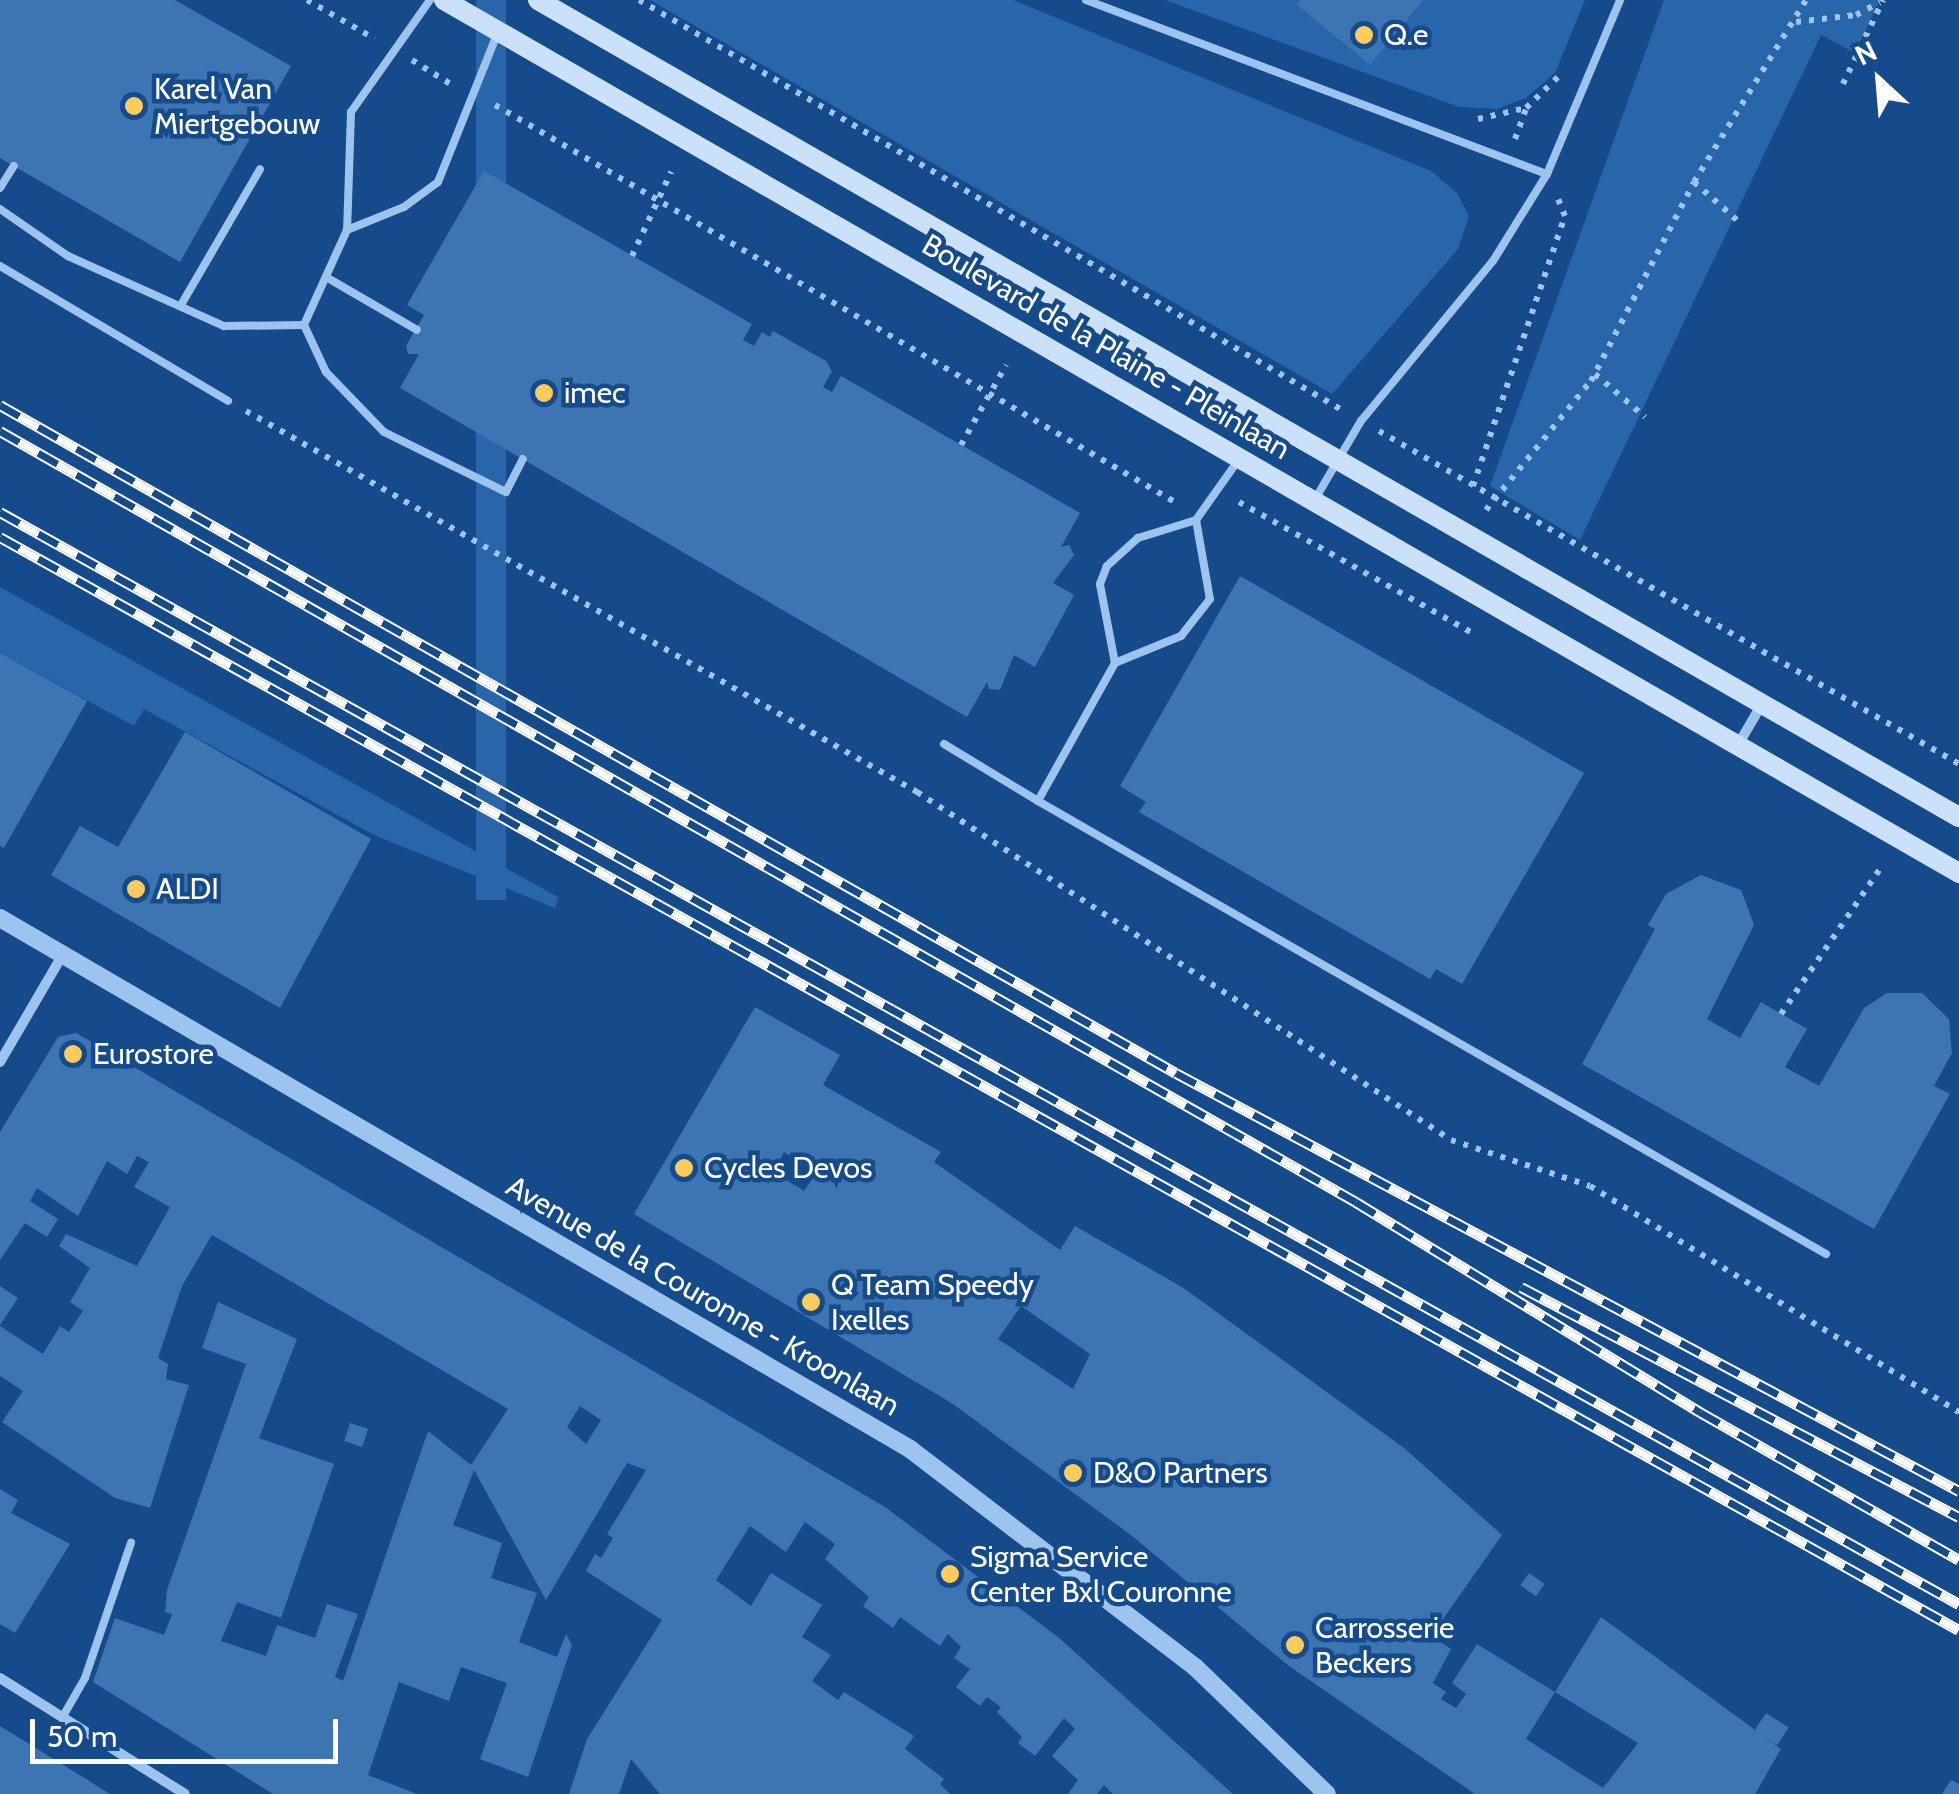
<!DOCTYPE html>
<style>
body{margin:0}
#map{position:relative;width:1959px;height:1794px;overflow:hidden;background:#154b8a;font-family:Cabin,sans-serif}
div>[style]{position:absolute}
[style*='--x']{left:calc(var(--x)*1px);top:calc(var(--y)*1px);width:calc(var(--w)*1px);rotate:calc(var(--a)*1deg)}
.green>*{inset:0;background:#2865a9;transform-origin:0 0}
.building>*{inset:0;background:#3d75b3;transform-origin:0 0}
.path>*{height:6px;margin-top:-3px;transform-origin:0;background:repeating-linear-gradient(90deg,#9dc4ef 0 5px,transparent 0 13px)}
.service>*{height:8px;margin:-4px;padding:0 4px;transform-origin:4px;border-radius:4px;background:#9dc4ef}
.minor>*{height:10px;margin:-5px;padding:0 5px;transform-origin:5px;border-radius:5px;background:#9dc4ef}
.tertiary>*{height:18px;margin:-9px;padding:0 9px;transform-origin:9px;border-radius:9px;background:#9dc4ef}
.secondary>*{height:20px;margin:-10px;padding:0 10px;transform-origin:10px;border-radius:10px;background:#cbe1fa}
.rail>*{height:11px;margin-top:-5.5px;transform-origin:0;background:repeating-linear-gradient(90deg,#154b8a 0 22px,#fff 0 44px);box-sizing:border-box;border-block:2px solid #fff}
.dots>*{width:28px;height:28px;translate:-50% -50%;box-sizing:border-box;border:5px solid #154b8a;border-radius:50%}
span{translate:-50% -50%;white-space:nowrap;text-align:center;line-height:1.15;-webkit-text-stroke:9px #154b8a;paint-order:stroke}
.poi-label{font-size:30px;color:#fff}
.left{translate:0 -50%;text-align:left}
.street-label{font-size:30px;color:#fff}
.north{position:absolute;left:1829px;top:30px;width:100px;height:100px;-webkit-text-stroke:8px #154b8a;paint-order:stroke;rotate:334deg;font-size:28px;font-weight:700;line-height:40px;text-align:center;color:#fff}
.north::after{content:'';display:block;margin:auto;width:35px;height:45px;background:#fff;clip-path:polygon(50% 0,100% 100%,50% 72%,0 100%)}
.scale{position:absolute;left:30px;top:1719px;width:308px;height:45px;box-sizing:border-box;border:5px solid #fff;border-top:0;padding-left:12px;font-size:30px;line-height:35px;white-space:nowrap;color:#fff;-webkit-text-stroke:8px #154b8a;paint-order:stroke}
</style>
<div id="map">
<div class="green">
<div style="left:476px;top:0;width:30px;height:900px"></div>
<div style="clip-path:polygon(650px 0,1013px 0,1431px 171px,1457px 193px,1469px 216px,1458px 249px,1332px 394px)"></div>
<div style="clip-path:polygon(1165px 0,1585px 0,1555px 73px,1526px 98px,1497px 109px,1459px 107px)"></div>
<div style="clip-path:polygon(1664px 0,1880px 0,1855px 53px,1821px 35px,1580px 540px,1490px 486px)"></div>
<div style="clip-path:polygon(0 587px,558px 897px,555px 908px,374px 835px,144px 709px,134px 726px,0 653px)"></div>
</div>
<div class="building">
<div style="clip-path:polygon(0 0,175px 0,291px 66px,180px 262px,0 158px)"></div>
<div style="clip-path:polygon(1300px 0,1423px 0,1370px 65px,1296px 4px)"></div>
<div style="clip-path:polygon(484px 171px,752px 324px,743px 340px,754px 346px,762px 332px,770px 337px,773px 331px,826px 361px,832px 371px,823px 387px,832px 392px,841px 376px,1080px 513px,1061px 547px,1069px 545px,1074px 555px,1053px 583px,1074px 595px,1035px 667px,1014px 655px,1000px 690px,989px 689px,987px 682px,967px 717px,400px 388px,419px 354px,408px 354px,406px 346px,424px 315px,407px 305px)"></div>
<div style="clip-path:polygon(1240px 576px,1584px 773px,1462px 984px,1436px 969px,1430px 979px,1139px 812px,1146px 802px,1120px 786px)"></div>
<div style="clip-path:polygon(0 653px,87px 701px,4px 848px,0 846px)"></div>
<div style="clip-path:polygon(185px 732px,371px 839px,280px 1008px,51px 875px,80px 826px,118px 847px)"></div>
<div style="clip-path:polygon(1701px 875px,1741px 890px,1754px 925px,1707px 1019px,1740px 1038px,1761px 1002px,1807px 1029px,1785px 1067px,1819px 1086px,1864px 1008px,1887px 993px,1922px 993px,1949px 1019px,1952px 1053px,1934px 1086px,1950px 1094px,1874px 1229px,1582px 1064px,1655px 929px,1648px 925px,1666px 894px)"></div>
<div style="clip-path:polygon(evenodd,755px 1007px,840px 1055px,823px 1085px,941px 1152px,934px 1162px,1060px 1250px,1075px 1226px,1182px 1287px,1404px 1448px,1502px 1535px,1431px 1636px,1451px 1649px,1433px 1683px,1446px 1692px,1441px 1699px,1456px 1708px,1466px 1694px,1452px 1683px,1477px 1644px,1555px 1692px,1526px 1739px,1603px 1788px,1638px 1743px,1555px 1692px,1601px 1617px,1781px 1749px,1755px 1794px,1475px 1794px,1289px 1666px,1132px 1536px,953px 1404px,634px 1214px,755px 1007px,784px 1152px,817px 1172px,804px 1191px,773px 1172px,784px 1152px,755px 1007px,1021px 1306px,1090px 1354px,1073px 1389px,998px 1339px,1021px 1306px)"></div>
<div style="clip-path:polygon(evenodd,76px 1033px,885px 1507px,1058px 1637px,1233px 1794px,1113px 1794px,1104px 1785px,1097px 1794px,1068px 1794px,1078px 1780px,1052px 1756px,1075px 1729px,1064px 1718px,1035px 1756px,1018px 1743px,1022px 1737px,997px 1712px,1001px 1707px,987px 1697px,980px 1706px,956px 1687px,970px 1669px,954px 1658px,961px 1647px,948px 1634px,940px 1646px,900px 1617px,893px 1628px,863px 1606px,869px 1597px,825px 1559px,835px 1544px,805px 1522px,786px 1552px,750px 1526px,716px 1580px,751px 1606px,771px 1573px,822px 1605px,802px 1637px,831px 1655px,812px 1681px,838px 1700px,844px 1692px,914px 1736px,905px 1749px,944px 1779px,940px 1784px,950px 1794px,660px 1794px,631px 1759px,619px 1794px,569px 1794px,587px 1739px,662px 1620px,586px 1571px,595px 1554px,601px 1558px,613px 1538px,607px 1534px,646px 1470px,627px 1463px,546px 1600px,474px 1470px,453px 1525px,502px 1543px,491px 1578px,537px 1593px,519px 1642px,557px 1657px,566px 1634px,572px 1645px,528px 1777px,480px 1759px,507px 1683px,461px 1667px,449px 1701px,399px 1682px,368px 1775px,417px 1794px,273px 1794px,93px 1682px,115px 1618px,164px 1635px,172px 1614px,165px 1612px,167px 1590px,246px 1364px,202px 1348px,218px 1302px,297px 1339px,259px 1438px,334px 1464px,281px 1618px,237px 1602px,221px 1641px,266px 1656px,277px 1625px,315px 1638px,327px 1604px,358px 1614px,335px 1677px,343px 1681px,428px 1431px,471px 1465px,508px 1409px,212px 1235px,182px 1286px,158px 1358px,168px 1364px,166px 1379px,189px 1385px,150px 1508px,115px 1498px,2px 1422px,23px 1391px,0 1376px,0 1326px,43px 1354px,60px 1326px,69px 1332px,83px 1311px,70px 1302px,90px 1268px,59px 1246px,66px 1234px,137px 1266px,170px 1207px,134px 1187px,149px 1162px,137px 1156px,127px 1174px,107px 1161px,78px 1216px,37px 1188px,30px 1201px,58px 1219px,47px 1237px,25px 1223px,0 1260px,0 1132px,58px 1037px,76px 1033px,580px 1406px,601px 1420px,586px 1444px,567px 1427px,580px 1406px)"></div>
<div style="clip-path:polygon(0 1286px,18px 1298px,0 1325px)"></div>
<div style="left:350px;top:1423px;width:19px;height:19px;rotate:18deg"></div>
<div style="clip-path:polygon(0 1489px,18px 1500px,11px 1513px,70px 1544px,15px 1633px,0 1624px)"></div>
<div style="left:1529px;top:1573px;width:19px;height:15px;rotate:35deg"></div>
<div style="left:1766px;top:1713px;width:27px;height:21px;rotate:33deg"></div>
<div style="clip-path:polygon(0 1726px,31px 1745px,110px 1794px,0 1794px)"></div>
<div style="clip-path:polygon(1951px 1780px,1959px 1784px,1959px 1794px,1942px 1794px)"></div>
</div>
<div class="path">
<div style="--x:307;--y:0;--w:78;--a:29.8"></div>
<div style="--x:639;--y:0;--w:814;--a:30.25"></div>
<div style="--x:1796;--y:22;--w:60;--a:-6.7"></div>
<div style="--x:1856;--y:15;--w:27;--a:-28"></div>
<div style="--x:412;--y:60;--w:47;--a:32"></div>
<div style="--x:1843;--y:84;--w:93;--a:-64.5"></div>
<div style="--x:495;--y:105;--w:787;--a:30.28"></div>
<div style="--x:1478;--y:119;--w:49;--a:-12.9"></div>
<div style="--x:1515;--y:139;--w:33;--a:-70"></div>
<div style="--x:1526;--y:108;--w:50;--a:-44.2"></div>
<div style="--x:1694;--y:182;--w:60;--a:41.6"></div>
<div style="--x:632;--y:256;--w:93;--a:-65.1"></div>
<div style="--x:1595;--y:374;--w:66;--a:40.7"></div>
<div style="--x:246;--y:411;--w:772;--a:29.59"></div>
<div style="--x:917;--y:792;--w:637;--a:33.09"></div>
<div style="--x:1451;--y:1140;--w:146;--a:18.3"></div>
<div style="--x:1590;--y:1186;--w:433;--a:31.5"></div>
<div style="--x:1379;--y:431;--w:669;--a:29.86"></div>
<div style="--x:961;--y:445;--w:92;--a:-60.6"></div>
<div style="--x:1473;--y:486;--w:285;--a:-71.2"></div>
<div style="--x:1565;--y:216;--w:18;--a:-112"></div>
<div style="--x:1239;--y:502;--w:272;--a:29.3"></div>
<div style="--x:1486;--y:510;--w:166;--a:-50.9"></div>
<div style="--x:1591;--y:381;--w:224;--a:-62.6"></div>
<div style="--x:1694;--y:182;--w:214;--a:-58.4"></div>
<div style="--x:1781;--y:1014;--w:179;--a:-55.7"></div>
</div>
<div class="service">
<div style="--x:430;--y:0;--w:137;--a:125.2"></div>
<div style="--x:351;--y:112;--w:118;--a:91.9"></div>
<div style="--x:347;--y:230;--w:104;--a:114.4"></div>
<div style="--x:304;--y:325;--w:52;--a:64.9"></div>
<div style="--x:326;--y:372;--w:83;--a:46"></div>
<div style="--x:384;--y:432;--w:136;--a:26.2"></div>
<div style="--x:506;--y:492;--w:37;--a:-63"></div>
<div style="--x:1086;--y:0;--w:493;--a:20.7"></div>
<div style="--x:0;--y:188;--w:26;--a:-58"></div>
<div style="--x:0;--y:209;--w:83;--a:34.7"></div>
<div style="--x:68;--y:256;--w:171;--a:24.2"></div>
<div style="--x:224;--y:326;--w:80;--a:-0.7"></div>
<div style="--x:347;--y:230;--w:61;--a:-22"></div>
<div style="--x:404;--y:207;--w:42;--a:-36.3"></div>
<div style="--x:438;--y:182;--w:162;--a:-68.2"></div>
<div style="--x:0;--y:266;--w:265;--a:30.6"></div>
<div style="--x:326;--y:277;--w:105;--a:30.2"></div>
<div style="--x:181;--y:305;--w:157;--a:-59.8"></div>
<div style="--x:1237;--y:462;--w:71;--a:125.3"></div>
<div style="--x:1196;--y:520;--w:80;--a:80"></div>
<div style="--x:1210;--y:599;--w:47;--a:128.1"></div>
<div style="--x:1181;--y:636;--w:71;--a:157.8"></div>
<div style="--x:1115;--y:663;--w:158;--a:119.2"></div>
<div style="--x:1038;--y:801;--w:909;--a:29.89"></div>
<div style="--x:1314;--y:501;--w:93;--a:-59.6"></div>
<div style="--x:1361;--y:421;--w:207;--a:-50.5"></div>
<div style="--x:1493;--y:261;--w:102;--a:-58.2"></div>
<div style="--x:1547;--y:174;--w:189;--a:-67.2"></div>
<div style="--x:1115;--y:663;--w:80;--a:-100.8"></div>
<div style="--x:1100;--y:584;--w:19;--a:-69"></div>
<div style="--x:1107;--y:566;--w:42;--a:-42.1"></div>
<div style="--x:1138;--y:538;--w:61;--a:-17.2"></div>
<div style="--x:944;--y:744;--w:110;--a:31.2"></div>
<div style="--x:62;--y:1718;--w:46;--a:-60.1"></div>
<div style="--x:85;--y:1678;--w:143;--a:-71.2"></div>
</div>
<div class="minor">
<div style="--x:1738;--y:745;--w:48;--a:-59.7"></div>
<div style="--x:0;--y:1062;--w:125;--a:-59.7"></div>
<div style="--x:0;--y:1678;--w:218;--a:32.1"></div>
</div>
<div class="tertiary">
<div style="--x:0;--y:918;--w:1054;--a:30.26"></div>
<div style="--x:910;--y:1449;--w:359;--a:37.4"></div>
<div style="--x:1195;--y:1667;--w:183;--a:43.9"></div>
</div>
<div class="secondary">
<div style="--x:444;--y:0;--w:1749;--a:29.95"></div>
<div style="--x:538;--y:0;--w:1639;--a:29.9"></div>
</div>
<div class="rail">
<div style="--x:0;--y:405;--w:1352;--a:29.6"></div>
<div style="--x:1176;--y:1073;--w:888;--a:28.1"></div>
<div style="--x:0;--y:431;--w:1560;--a:29.62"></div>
<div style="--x:1356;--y:1202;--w:403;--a:31.4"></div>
<div style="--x:1700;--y:1412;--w:298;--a:29.7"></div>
<div style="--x:0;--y:512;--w:2243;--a:29.14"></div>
<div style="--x:0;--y:537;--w:2243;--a:29.16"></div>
<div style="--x:1521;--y:1287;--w:495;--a:27.7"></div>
</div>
<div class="dots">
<div style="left:1364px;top:35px;background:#ffcc5b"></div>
<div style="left:134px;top:106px;background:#ffcc5b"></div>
<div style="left:544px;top:393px;background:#ffcc5b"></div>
<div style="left:136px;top:889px;background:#ffcc5b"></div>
<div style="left:73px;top:1054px;background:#ffcc5b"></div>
<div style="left:684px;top:1168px;background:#ffcc5b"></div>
<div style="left:811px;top:1302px;background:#ffcc5b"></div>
<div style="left:1073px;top:1473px;background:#ffcc5b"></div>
<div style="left:950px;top:1574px;background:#ffcc5b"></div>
<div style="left:1295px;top:1645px;background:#ffcc5b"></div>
</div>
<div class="poi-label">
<span class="left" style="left:1384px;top:35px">Q.e</span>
<span class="left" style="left:154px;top:106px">Karel Van<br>Miertgebouw</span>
<span class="left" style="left:564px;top:393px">imec</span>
<span class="left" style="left:156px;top:889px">ALDI</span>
<span class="left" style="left:93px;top:1054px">Eurostore</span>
<span class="left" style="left:704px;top:1168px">Cycles Devos</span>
<span class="left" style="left:831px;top:1302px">Q Team Speedy<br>Ixelles</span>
<span class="left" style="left:1093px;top:1473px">D&amp;O Partners</span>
<span class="left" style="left:970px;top:1574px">Sigma Service<br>Center Bxl Couronne</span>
<span class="left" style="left:1315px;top:1645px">Carrosserie<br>Beckers</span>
</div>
<div class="street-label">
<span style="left:1106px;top:347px;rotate:30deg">Boulevard de la Plaine - Pleinlaan</span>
<span style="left:703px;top:1296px;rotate:30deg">Avenue de la Couronne - Kroonlaan</span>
</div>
<div class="north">N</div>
<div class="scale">50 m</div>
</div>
